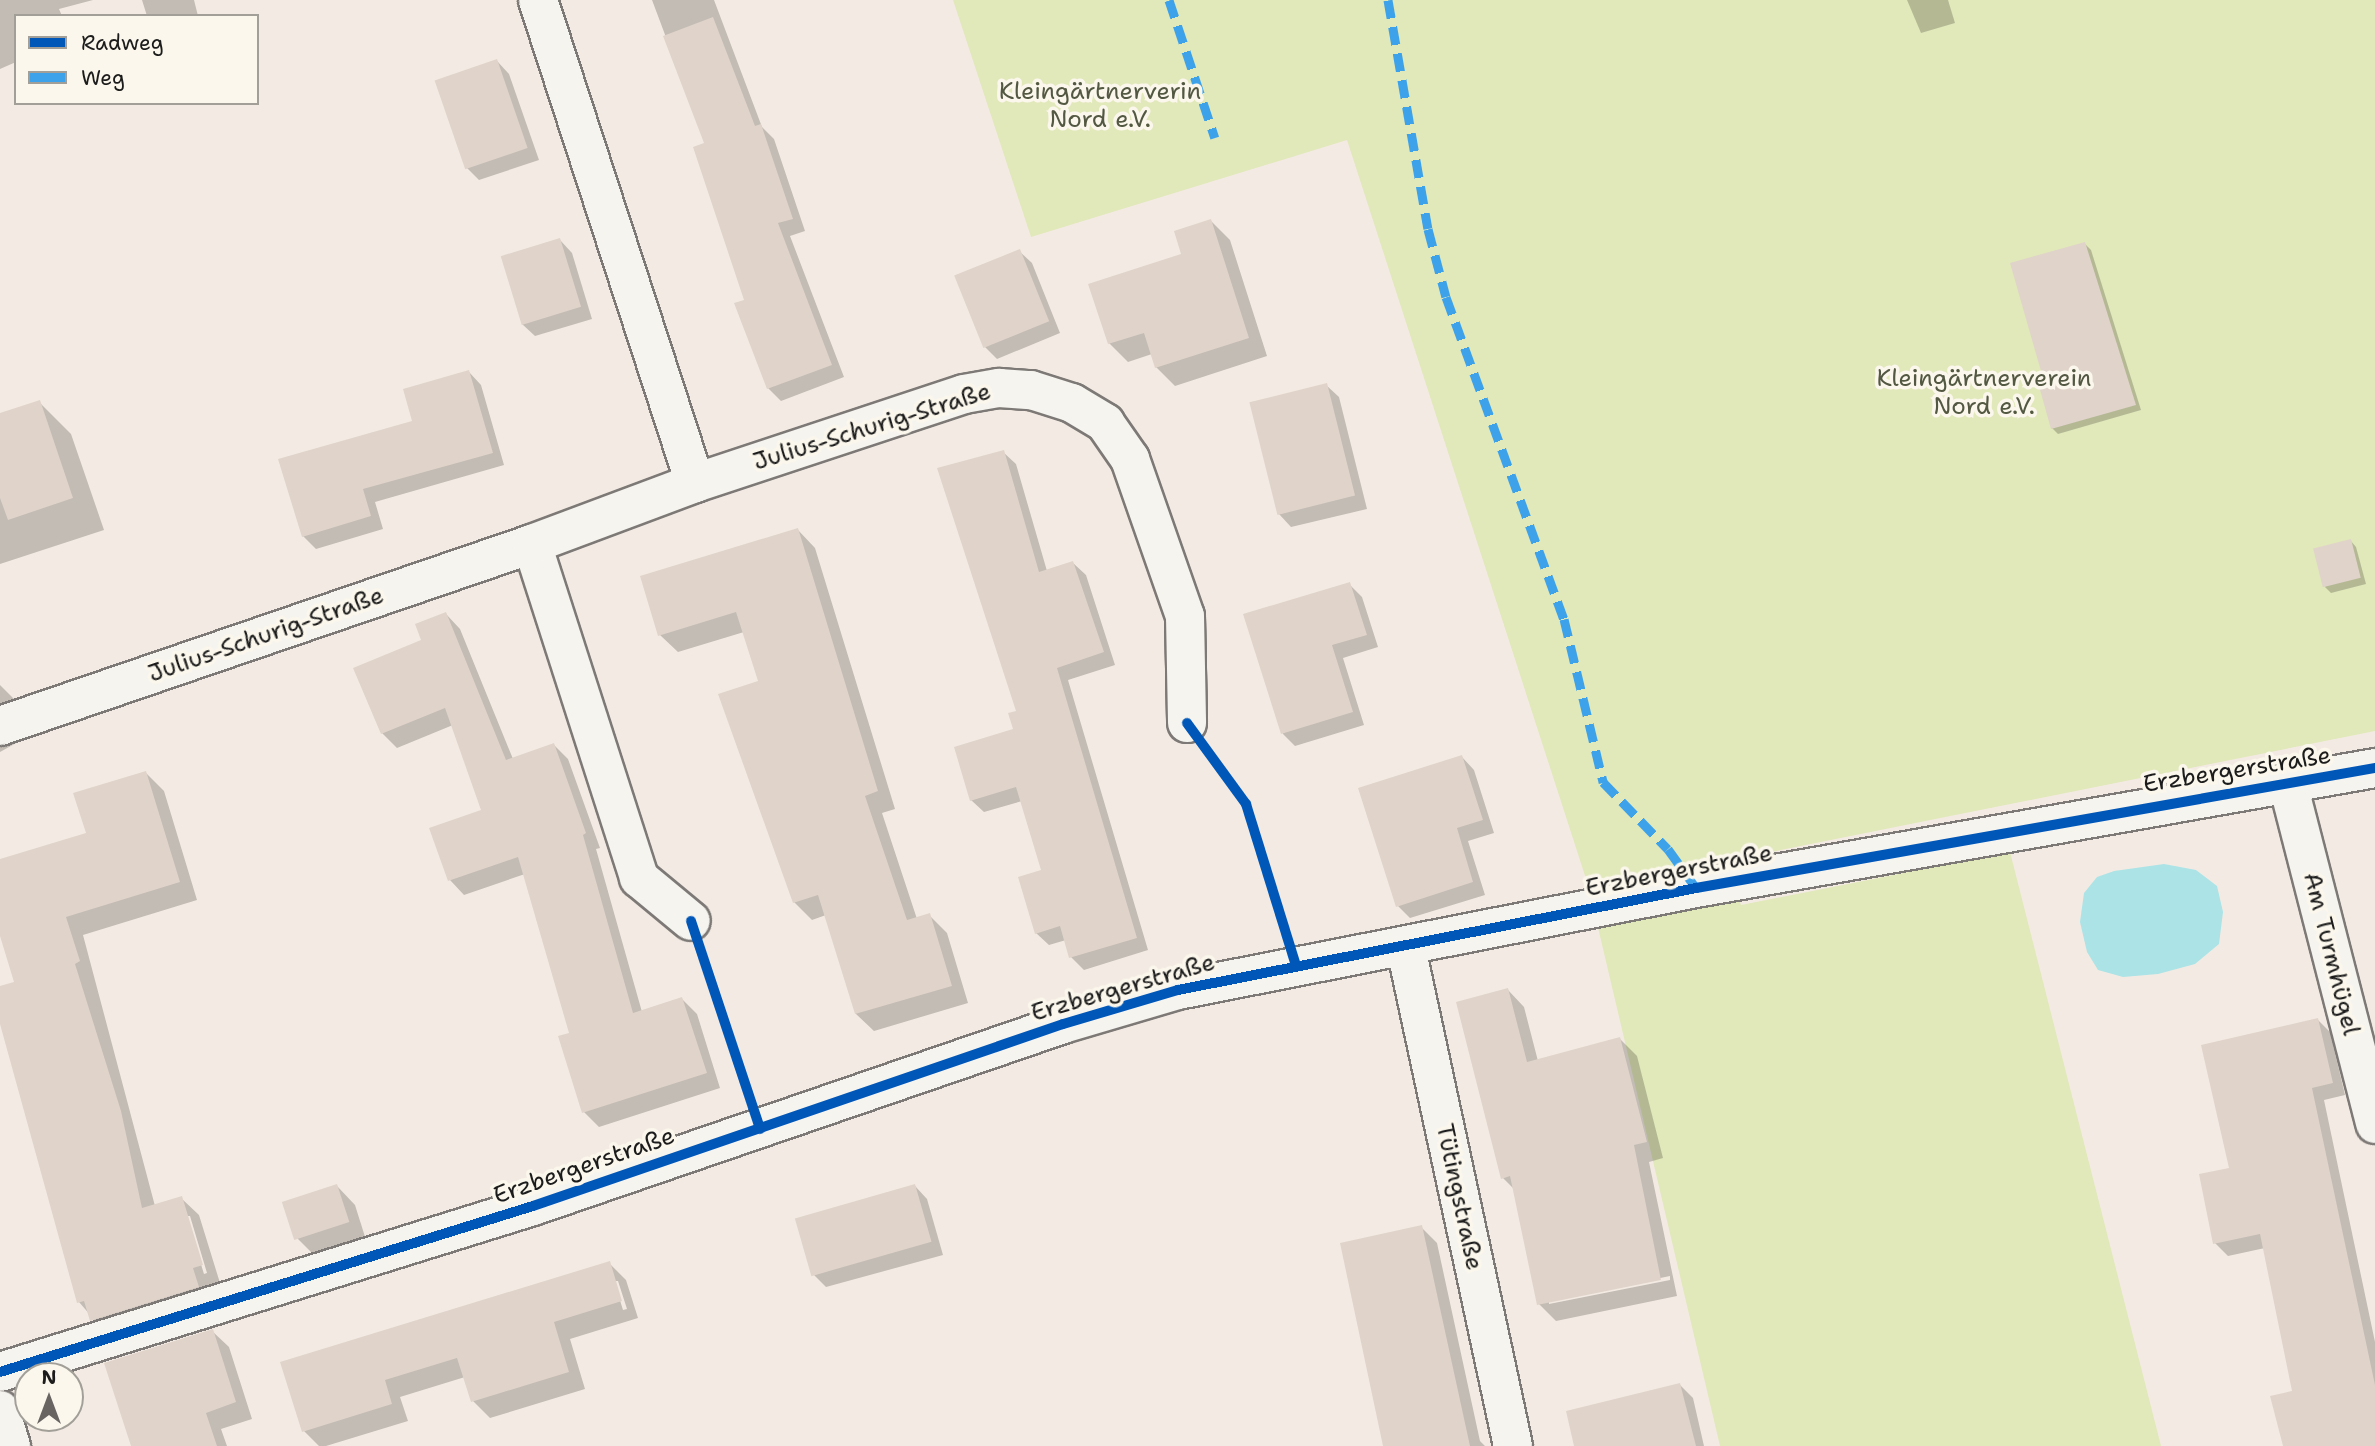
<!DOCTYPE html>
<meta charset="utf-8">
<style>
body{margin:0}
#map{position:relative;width:2375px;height:1446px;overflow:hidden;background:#f3ebe3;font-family:"Shantell Sans",sans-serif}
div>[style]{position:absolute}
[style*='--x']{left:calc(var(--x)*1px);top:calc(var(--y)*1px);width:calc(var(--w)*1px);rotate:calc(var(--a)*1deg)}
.green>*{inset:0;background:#e1e8ba}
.water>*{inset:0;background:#ace3e6}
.shadow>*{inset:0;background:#0003}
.building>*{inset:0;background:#e0d3ca;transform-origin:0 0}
.roads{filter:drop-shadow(2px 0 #7d7976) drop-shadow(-2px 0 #7d7976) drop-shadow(0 2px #7d7976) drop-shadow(0 -2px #7d7976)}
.minor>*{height:38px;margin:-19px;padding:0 19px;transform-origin:19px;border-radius:19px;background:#f6f4ef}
.quiet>*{height:9px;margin-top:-4.5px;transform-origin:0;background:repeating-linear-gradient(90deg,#3da2ea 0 18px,transparent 0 27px)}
.cycleway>*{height:10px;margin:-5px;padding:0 5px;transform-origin:5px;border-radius:5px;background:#0057b8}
span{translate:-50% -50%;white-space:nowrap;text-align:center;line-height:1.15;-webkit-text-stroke:7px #fbf7ec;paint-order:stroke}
.park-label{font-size:24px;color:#535842}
.street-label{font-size:24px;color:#1c1c1c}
.legend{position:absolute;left:14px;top:14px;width:245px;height:91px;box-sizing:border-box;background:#fbf7ec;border:2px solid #a29f99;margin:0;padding:9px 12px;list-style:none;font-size:21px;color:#1c1c1c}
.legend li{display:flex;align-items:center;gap:14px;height:35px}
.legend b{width:35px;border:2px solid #a29f99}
.north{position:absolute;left:14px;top:1362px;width:70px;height:70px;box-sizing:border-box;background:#fbf7ec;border:2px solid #a29f99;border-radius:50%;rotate:0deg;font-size:19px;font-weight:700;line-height:28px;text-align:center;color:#1c1c1c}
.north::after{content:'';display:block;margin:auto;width:24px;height:32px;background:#676462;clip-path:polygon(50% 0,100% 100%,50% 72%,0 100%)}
</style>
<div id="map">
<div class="green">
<div style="clip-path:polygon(953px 0,2375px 0,2375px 731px,1726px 861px,1741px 905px,2010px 852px,2161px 1446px,1720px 1446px,1588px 885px,1347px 140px,1031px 237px)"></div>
</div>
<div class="water">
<div style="clip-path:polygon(2164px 864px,2196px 870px,2217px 886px,2223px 912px,2219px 944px,2195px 964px,2158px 974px,2123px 977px,2098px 970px,2087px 952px,2080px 922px,2084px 893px,2097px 877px,2114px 871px)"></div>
</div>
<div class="shadow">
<div style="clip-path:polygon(0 0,93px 0,59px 9px,62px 16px,16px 16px,16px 62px,0 69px)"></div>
<div style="clip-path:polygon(142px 0,194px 0,198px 16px,147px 16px)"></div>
<div style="clip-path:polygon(652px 0,714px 0,762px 127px,774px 139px,805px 231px,790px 236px,844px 377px,781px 401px,768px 388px,706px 144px)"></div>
<div style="clip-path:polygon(1907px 0,1948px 0,1955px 23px,1921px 33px)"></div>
<div style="clip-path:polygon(497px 61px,509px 74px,539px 160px,479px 180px,466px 167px)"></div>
<div style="clip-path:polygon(1211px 221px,1230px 240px,1267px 356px,1175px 386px,1156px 367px,1152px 354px,1128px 362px,1109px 343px)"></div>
<div style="clip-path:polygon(560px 240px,572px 253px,592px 319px,535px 336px,522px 324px)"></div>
<div style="clip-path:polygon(2085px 244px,2091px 250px,2141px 410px,2058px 434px,2052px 428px,2045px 379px)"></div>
<div style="clip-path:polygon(1019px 251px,1032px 263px,1060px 333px,997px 359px,985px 347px)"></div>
<div style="clip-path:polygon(469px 372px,481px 385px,504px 465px,375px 502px,383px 529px,316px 549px,303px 536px)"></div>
<div style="clip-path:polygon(1326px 385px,1339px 397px,1367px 509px,1291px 527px,1279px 514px)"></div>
<div style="clip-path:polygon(39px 402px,71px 434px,104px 530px,0 564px,0 415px)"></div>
<div style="clip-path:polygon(1003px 452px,1016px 464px,1047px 571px,1073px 563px,1086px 575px,1115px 665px,1068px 680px,1148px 950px,1084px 970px,1071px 957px,1066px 940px,1049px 945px,1036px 933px,1044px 871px,1022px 801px,984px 812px,971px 800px,1015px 730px,1018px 712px)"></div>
<div style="clip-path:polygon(798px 530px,815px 548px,895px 809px,882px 813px,917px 919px,929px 915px,947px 933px,968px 1003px,874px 1031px,856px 1014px,826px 915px,812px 920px,794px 902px,760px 682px,744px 632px,678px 652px,660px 635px)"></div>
<div style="clip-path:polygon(2350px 540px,2356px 547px,2366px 584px,2331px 593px,2325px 587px)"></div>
<div style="clip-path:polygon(1349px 584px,1362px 597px,1378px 647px,1343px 658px,1364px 725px,1295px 746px,1283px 734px,1246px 616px)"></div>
<div style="clip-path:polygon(446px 614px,460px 629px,513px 759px,554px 745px,568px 759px,600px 848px,596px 849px,642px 1012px,682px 999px,697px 1014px,720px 1088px,599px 1127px,584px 1112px,571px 1034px,525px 874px,464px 895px,450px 880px,431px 829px,483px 811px,453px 725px,397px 748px,382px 733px,423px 641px)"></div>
<div style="clip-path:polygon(0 685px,14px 699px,27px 737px,0 752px)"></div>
<div style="clip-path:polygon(1462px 757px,1474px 770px,1494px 833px,1468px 841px,1485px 895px,1410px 918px,1398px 906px)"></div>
<div style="clip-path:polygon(evenodd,146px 773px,164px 791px,197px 900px,83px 935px,155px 1206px,181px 1198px,199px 1215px,220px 1283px,210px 1286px,216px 1305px,110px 1338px,79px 1302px,0 1018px,0 988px,16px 983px,0 930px,0 861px,88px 835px,146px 773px,186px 1216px,190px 1216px,207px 1273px,204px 1274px,186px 1216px)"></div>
<div style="clip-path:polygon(evenodd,1508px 990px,1524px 1007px,1538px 1061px,1620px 1039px,1637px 1056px,1663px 1158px,1649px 1162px,1677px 1296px,1556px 1321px,1539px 1304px,1515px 1190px,1503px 1178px,1508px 990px,1670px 1276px,1670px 1280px,1549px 1304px,1549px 1301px,1670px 1276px)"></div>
<div style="clip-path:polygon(2318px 1020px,2330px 1032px,2345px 1095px,2324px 1100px,2375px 1342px,2375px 1446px,2284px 1446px,2294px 1392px,2265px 1248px,2228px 1256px,2215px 1243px,2232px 1169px)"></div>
<div style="clip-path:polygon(337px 1186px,355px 1205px,366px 1240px,315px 1256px,296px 1237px)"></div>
<div style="clip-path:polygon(915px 1186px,927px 1199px,943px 1255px,826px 1287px,814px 1275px)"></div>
<div style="clip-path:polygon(1421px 1227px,1437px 1243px,1480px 1441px,1485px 1446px,1386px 1446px)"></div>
<div style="clip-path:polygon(evenodd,609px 1263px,626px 1280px,638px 1318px,570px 1339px,585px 1389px,490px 1418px,473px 1401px,465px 1377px,400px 1397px,408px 1421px,326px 1446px,319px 1446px,304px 1431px,282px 1363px,609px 1263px,614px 1281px,618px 1281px,627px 1309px,623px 1310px,614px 1281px)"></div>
<div style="clip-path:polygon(212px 1331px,229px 1347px,252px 1419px,221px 1429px,227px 1446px,133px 1446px)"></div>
<div style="clip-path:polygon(1680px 1385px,1693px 1398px,1704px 1446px,1576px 1446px)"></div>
</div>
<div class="building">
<div style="clip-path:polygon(713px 17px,755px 126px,761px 124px,793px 219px,778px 223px,832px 365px,767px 389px,734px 303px,744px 300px,693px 147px,704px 143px,663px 36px)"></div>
<div style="left:497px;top:59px;width:94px;height:66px;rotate:71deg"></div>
<div style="clip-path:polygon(1211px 219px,1249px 338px,1155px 368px,1144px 333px,1108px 344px,1088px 284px,1181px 254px,1174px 231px)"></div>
<div style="left:560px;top:238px;width:72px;height:62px;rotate:73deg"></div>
<div style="clip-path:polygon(2085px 242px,2136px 405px,2051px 429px,2037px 379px,2043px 378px,2010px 263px)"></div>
<div style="left:1020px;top:249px;width:78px;height:71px;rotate:68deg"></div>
<div style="clip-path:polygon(469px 370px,493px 453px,363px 489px,371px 516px,302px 537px,278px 459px,412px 421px,403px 389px)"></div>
<div style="left:1327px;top:383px;width:116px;height:80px;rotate:76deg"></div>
<div style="clip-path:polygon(40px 400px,73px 498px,8px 520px,0 498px,0 413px)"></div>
<div style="clip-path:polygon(1004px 450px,1039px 572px,1073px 561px,1104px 652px,1057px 668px,1137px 938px,1069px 958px,1060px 926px,1035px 934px,1018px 877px,1041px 870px,1016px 787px,970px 801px,954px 747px,1013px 729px,1008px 713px,1016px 711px,937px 468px)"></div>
<div style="clip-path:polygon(798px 528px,878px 791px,865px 796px,907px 920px,930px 913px,952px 986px,855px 1014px,818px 895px,793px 903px,718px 694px,758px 681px,736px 612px,658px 636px,640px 576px)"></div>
<div style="left:2351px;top:539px;width:40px;height:39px;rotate:76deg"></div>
<div style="clip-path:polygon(1350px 582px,1367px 635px,1332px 645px,1353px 712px,1281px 734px,1243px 614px)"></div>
<div style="clip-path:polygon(446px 612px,506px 760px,554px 743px,586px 833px,583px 835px,633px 1013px,682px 997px,707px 1073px,582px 1113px,558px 1036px,569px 1033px,518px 857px,448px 881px,429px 828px,481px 810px,445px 708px,381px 734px,353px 668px,421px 640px,415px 624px)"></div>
<div style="clip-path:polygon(1462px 755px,1483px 820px,1457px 828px,1473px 882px,1396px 907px,1358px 788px)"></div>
<div style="clip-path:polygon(146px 771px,180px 882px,66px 917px,80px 961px,75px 964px,121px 1111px,142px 1208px,182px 1196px,203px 1265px,193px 1268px,199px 1287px,90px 1321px,84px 1301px,77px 1303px,0 1024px,0 986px,14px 982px,0 936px,0 859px,86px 833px,73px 793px)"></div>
<div style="clip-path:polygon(1508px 988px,1527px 1062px,1620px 1037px,1647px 1142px,1634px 1145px,1661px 1280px,1537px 1305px,1510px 1176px,1501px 1179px,1456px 1002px)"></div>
<div style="clip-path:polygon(2318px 1018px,2333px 1083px,2312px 1088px,2375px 1385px,2375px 1446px,2283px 1446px,2270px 1396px,2292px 1391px,2260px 1234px,2213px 1244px,2199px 1174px,2229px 1168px,2201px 1045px)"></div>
<div style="left:337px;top:1184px;width:40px;height:58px;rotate:72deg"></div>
<div style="left:915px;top:1184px;width:60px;height:125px;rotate:74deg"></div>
<div style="clip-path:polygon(1422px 1225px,1438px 1299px,1470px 1446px,1383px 1446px,1340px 1243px)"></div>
<div style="clip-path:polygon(610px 1261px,622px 1301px,554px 1322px,569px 1372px,471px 1402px,457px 1358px,385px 1380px,392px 1404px,302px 1432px,280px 1362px)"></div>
<div style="clip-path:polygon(213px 1329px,236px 1402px,206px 1413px,217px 1446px,131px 1446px,104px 1363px)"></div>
<div style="clip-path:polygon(1680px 1383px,1696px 1446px,1574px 1446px,1566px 1411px)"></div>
</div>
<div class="roads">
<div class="minor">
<div style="--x:538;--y:0;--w:508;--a:71.99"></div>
<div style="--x:532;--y:544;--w:351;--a:72.2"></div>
<div style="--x:639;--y:878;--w:67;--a:39.6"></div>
<div style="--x:0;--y:726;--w:562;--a:-18.89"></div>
<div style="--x:532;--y:544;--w:174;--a:-20.5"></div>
<div style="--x:695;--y:483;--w:283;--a:-18.3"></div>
<div style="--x:964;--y:394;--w:36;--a:-10"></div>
<div style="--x:999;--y:388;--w:32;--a:4"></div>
<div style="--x:1031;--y:390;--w:43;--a:17.6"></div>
<div style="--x:1072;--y:403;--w:39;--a:31"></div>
<div style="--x:1105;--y:423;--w:44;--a:55.2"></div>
<div style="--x:1130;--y:459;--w:166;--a:70.7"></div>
<div style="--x:1185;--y:616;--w:107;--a:88.9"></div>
<div style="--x:2288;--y:784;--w:351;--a:75.6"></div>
<div style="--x:1406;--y:948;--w:509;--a:77.87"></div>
<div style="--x:0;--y:1372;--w:558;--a:-17.3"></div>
<div style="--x:533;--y:1206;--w:560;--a:-18.95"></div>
<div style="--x:1063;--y:1024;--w:120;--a:-16.5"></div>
<div style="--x:1178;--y:990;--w:528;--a:-11.14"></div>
<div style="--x:1696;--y:888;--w:690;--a:-10.02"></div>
<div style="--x:0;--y:1410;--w:38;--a:73"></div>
</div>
</div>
<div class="quiet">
<div style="--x:1169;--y:0;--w:145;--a:71.6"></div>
<div style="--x:1388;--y:0;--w:232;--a:80.1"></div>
<div style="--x:1428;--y:229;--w:70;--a:75.2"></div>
<div style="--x:1446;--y:297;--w:343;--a:69.9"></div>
<div style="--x:1564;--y:619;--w:168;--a:76.5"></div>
<div style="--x:1603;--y:782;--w:93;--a:45.9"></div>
<div style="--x:1668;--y:849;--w:48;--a:54.3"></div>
</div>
<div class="cycleway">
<div style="--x:1187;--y:723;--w:100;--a:53.9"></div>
<div style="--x:1246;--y:804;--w:170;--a:72.8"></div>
<div style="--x:691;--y:921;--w:219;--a:71.6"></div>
<div style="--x:0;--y:1372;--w:558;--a:-17.3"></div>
<div style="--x:533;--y:1206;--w:560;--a:-18.95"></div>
<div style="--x:1063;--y:1024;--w:120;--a:-16.5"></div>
<div style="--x:1178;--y:990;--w:528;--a:-11.14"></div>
<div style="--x:1696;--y:888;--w:690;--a:-10.02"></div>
</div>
<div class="park-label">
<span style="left:1100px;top:106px">Kleingärtnerverin<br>Nord e.V.</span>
<span style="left:1984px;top:393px">Kleingärtnerverein<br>Nord e.V.</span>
</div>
<div class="street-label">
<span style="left:872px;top:427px;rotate:-17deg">Julius-Schurig-Straße</span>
<span style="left:266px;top:635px;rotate:-19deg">Julius-Schurig-Straße</span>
<span style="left:2237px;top:770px;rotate:-9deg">Erzbergerstraße</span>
<span style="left:1679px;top:871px;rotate:-11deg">Erzbergerstraße</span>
<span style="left:2331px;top:954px;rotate:76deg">Am Turmhügel</span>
<span style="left:1123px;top:988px;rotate:-16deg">Erzbergerstraße</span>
<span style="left:584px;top:1166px;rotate:-19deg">Erzbergerstraße</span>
<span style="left:1459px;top:1197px;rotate:78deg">Tütingstraße</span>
</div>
<ul class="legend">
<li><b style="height:9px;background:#0057b8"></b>Radweg</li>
<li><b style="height:9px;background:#3da2ea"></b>Weg</li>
</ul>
<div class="north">N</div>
</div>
